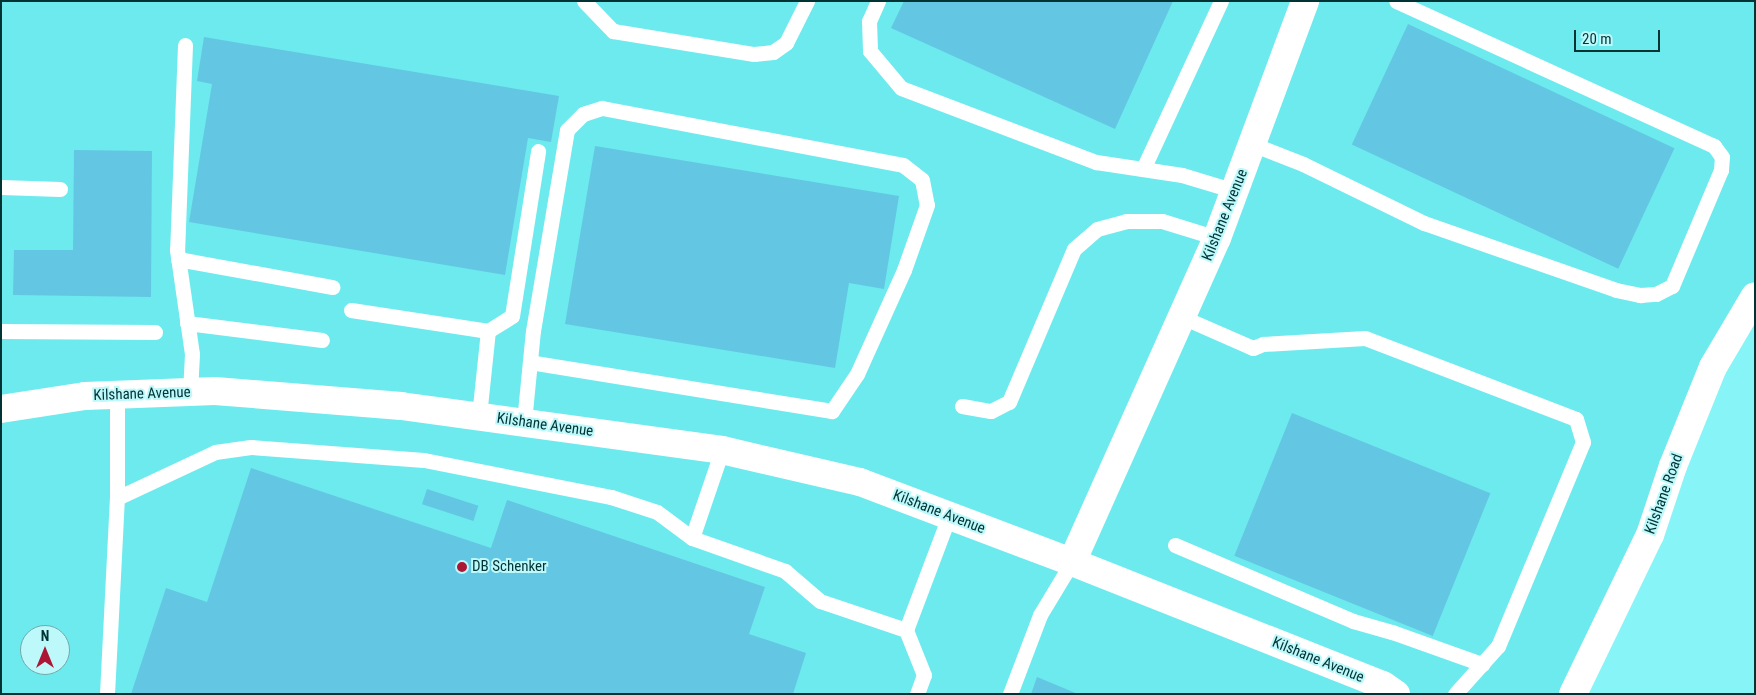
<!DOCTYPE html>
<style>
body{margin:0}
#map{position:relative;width:1756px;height:695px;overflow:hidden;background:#87f4f7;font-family:"Roboto Condensed",sans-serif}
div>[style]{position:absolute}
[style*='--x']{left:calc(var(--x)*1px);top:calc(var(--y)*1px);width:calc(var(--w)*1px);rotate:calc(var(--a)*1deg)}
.built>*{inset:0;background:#6deaee}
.building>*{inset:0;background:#63c7e3;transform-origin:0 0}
.service>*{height:15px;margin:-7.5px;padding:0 7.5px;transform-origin:7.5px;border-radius:7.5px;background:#fff}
.minor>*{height:28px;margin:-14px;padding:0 14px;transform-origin:14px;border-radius:14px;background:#fff}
.tertiary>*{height:28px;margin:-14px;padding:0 14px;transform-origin:14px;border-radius:14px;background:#fff}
.dots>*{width:14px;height:14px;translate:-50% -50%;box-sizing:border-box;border:2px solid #bdf9fb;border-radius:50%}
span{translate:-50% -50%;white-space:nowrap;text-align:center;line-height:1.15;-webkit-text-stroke:4px #bdf9fb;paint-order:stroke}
.street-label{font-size:15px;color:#003334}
.poi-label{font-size:15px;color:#003334}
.left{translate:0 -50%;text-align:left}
.frame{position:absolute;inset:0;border:2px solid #003334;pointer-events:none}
.north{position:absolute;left:20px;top:625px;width:50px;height:50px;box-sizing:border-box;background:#bdf9fb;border:1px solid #71aaab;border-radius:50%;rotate:0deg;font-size:14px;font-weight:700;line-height:20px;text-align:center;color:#003334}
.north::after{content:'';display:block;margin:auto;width:18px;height:22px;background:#ac1735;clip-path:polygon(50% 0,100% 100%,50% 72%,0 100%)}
.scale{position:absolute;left:1574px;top:30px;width:86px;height:22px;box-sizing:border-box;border:2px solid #003334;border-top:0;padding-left:6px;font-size:15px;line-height:18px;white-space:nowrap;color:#003334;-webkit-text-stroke:4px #bdf9fb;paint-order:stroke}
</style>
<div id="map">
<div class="built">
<div style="clip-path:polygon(evenodd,1px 1px,1755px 1px,1755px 296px,1573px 694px,1px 694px,1px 1px,30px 635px,60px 635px,60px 665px,30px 665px,30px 635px)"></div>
</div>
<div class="building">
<div style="clip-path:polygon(904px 1px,1173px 1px,1115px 129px,891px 28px)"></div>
<div style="left:1408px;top:24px;width:294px;height:133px;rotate:25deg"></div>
<div style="clip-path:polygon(204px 37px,559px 96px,551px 142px,528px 138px,505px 275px,189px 222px,212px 84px,197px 81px)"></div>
<div style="clip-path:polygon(595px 146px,899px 196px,884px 289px,849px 283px,835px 368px,565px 324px)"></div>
<div style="clip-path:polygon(74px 150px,152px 151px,151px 297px,13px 295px,14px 250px,73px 250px)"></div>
<div style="left:1292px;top:413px;width:214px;height:154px;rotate:22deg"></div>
<div style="clip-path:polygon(251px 468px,491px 548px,507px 500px,765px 587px,749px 634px,806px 653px,793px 694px,131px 694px,166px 588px,207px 602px)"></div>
<div style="left:427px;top:489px;width:54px;height:16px;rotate:18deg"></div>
<div style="clip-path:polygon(1037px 677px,1078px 694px,1031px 694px)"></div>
</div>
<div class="service">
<div style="--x:584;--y:1;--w:42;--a:46"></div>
<div style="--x:613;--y:31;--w:143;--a:9.3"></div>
<div style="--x:754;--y:54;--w:19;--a:-6"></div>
<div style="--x:773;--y:52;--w:16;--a:-35"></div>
<div style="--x:786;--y:43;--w:47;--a:-63.4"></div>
<div style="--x:878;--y:1;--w:22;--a:114"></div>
<div style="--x:869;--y:21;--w:30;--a:88"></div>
<div style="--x:870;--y:51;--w:48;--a:50"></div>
<div style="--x:901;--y:88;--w:209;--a:20.8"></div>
<div style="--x:1096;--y:162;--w:87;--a:8.6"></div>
<div style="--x:1182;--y:175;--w:55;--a:16.8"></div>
<div style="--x:185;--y:45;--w:205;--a:92.2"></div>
<div style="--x:177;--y:250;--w:105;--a:81.8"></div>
<div style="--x:192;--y:354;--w:38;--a:93"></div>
<div style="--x:1252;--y:144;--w:55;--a:21.4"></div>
<div style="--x:1303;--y:164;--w:135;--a:26"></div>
<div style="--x:1424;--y:223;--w:203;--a:19.2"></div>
<div style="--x:1616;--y:290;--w:25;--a:12"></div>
<div style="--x:1640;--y:295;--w:16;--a:-4"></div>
<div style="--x:1656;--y:294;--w:18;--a:-27"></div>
<div style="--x:1672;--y:286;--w:126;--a:-67.1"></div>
<div style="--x:1721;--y:170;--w:13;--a:-86"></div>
<div style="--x:1722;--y:157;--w:14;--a:-126"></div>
<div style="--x:1714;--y:146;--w:349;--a:-155.5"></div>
<div style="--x:1143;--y:169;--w:185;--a:-65.1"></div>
<div style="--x:1;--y:187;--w:59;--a:1.9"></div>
<div style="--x:178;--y:259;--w:157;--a:10.3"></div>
<div style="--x:351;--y:310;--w:139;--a:8.7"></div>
<div style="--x:1182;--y:317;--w:77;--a:23.6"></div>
<div style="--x:1253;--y:348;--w:11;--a:-22"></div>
<div style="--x:1263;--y:344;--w:102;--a:-3.4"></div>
<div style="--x:1365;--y:338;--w:226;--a:21"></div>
<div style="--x:1576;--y:419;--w:24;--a:73"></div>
<div style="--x:1583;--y:442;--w:221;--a:112.6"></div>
<div style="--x:1498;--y:646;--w:64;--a:131.9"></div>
<div style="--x:187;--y:323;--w:136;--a:7.2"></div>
<div style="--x:1;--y:331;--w:154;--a:0.4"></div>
<div style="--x:962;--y:406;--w:29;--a:10"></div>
<div style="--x:991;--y:411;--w:20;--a:-27"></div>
<div style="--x:1009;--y:402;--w:166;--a:-67"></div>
<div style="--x:1074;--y:249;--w:30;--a:-41"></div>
<div style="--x:1097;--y:229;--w:30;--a:-15"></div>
<div style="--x:1126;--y:221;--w:36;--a:0"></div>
<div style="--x:1162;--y:221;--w:58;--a:17.2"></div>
<div style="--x:479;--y:416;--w:85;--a:-84"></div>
<div style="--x:488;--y:331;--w:28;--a:-32"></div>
<div style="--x:512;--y:316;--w:167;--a:-81"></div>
<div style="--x:524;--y:422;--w:91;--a:-84.4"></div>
<div style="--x:533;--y:331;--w:204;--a:-80.4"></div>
<div style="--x:567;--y:130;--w:23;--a:-45"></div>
<div style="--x:583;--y:114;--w:20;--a:-18"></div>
<div style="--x:602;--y:108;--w:306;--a:10.7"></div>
<div style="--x:903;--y:165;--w:24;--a:38"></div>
<div style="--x:922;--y:180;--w:25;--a:79"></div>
<div style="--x:927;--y:205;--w:69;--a:109.5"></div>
<div style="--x:904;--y:270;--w:114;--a:114.3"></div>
<div style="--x:857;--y:374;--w:45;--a:124"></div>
<div style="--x:832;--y:411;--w:306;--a:-170.8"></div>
<div style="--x:117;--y:498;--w:108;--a:-25.1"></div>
<div style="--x:215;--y:452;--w:36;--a:-8"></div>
<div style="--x:251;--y:447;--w:173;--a:4.3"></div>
<div style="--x:424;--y:460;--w:191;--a:11.2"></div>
<div style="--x:611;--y:497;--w:48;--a:18.1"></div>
<div style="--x:657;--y:512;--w:44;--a:36.6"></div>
<div style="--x:692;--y:538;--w:99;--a:19.5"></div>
<div style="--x:785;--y:571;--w:46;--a:40.6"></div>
<div style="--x:820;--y:601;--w:91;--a:18.6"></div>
<div style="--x:692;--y:538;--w:93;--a:-71.2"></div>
<div style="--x:1175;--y:545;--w:194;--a:23.1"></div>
<div style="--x:1353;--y:621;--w:41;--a:15.8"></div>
<div style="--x:1392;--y:632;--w:96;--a:19.6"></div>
<div style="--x:107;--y:694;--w:196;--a:-87.1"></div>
<div style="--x:117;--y:498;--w:103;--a:-90"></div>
<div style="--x:917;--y:694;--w:20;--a:-70"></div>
<div style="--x:924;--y:675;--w:48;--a:-111.8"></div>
<div style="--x:906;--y:630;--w:122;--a:-69.3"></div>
<div style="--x:1010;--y:694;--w:85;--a:-69.2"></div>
<div style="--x:1040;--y:615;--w:62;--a:-58.9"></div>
</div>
<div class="minor">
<div style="--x:1;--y:409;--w:85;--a:-8.8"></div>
<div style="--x:85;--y:396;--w:130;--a:-2.2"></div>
<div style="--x:215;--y:391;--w:187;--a:4.6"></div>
<div style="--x:401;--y:406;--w:324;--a:7.8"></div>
<div style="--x:722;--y:450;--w:142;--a:13.1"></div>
<div style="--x:860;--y:482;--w:227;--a:20.7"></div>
<div style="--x:1072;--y:562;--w:334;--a:21.6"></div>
<div style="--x:1383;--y:685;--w:16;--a:35"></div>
<div style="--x:1072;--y:562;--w:355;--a:-65.9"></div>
<div style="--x:1217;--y:238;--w:253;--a:-69.6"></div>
</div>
<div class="tertiary">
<div style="--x:1573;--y:694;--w:177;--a:-64.2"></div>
<div style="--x:1650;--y:535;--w:73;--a:-71.6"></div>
<div style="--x:1673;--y:466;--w:107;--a:-68"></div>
<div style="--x:1713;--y:367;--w:82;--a:-59.4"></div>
</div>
<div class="dots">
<div style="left:462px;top:567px;background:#ac1735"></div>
</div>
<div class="street-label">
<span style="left:1225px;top:215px;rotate:-68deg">Kilshane Avenue</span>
<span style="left:142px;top:394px;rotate:-2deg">Kilshane Avenue</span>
<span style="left:545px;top:425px;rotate:8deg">Kilshane Avenue</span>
<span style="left:1664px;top:494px;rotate:-70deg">Kilshane Road</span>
<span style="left:939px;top:512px;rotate:21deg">Kilshane Avenue</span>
<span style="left:1318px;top:660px;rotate:22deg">Kilshane Avenue</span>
</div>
<div class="poi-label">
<span class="left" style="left:472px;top:567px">DB Schenker</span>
</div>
<div class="frame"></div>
<div class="north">N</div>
<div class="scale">20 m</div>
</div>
